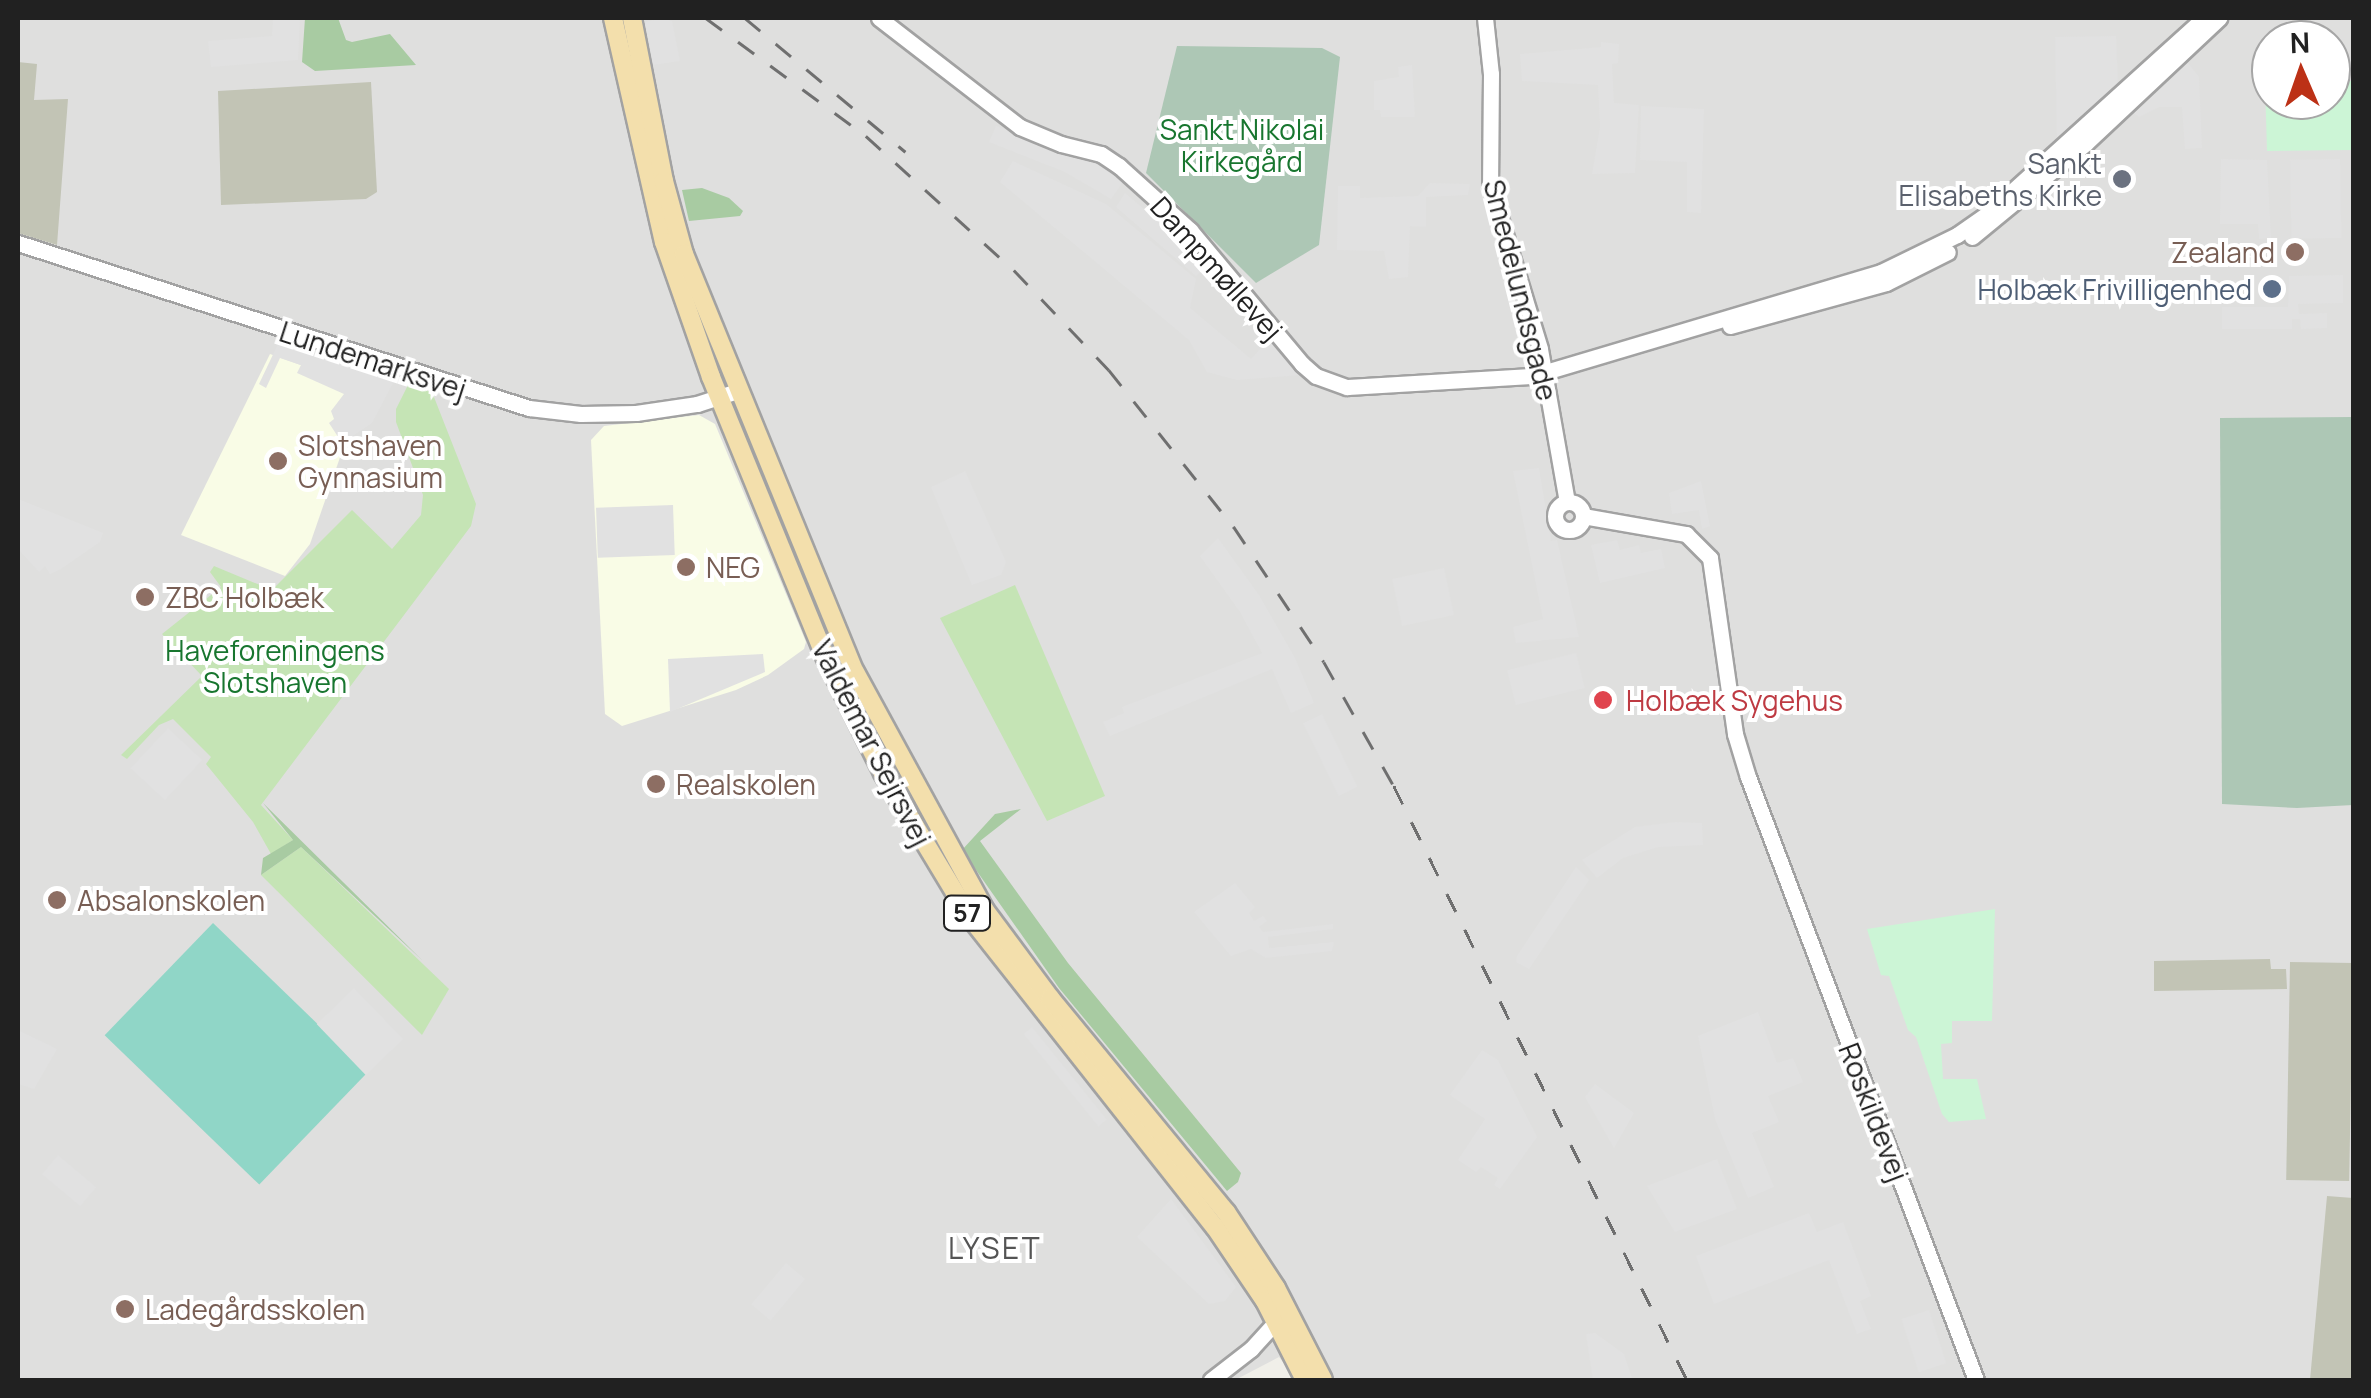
<!DOCTYPE html>
<meta charset="utf-8">
<style>
body{margin:0}
#map{position:relative;width:2371px;height:1398px;overflow:hidden;background:#f0efe9;font-family:Manrope,sans-serif}
div>[style]{position:absolute}
[style*='--x']{left:calc(var(--x)*1px);top:calc(var(--y)*1px);width:calc(var(--w)*1px);rotate:calc(var(--a)*1deg)}
.residential>*{inset:0;background:#dfdfde}
.education>*{inset:0;background:#f9fce6}
.construction>*{inset:0;background:#c2c4b5;transform-origin:0 0}
.grass>*{inset:0;background:#c5e4b5}
.forest>*{inset:0;background:#a8cba2}
.cemetery>*{inset:0;background:#adc7b5}
.park>*{inset:0;background:#ccf5d6}
.pitch>*{inset:0;background:#90d6c7;transform-origin:0 0}
.parking>*{inset:0;background:#e1e1e1;transform-origin:0 0}
.roads{filter:drop-shadow(2px 0 #a2a2a2) drop-shadow(-2px 0 #a2a2a2) drop-shadow(0 2px #a2a2a2) drop-shadow(0 -2px #a2a2a2)}
.tertiary>*{height:15px;margin:-7.5px;padding:0 7.5px;transform-origin:7.5px;border-radius:7.5px;background:#fff}
.tertiary>.ring{margin:-7.5px;padding:0;box-sizing:content-box;background:none;border:15px solid #fff;border-radius:50%}
.primary>*{height:18px;margin:-9px;padding:0 9px;transform-origin:9px;border-radius:9px;background:#f3dfac}
.rail>*{height:2.5px;margin-top:-1.25px;transform-origin:0;background:repeating-linear-gradient(90deg,#6f6f6f 0 20px,transparent 0 40px)}
.dots>*{width:28px;height:28px;translate:-50% -50%;box-sizing:border-box;border:5px solid #fff;border-radius:50%}
span{translate:-50% -50%;white-space:nowrap;text-align:center;line-height:1.15;-webkit-text-stroke:8px #fff;paint-order:stroke}
.shield-label span{padding:2px 8px;background:#fff;border:2px solid;border-radius:8px;-webkit-text-stroke-width:0}
.shield-label{font-size:25px;color:#212121;font-weight:700}
.park-label{font-size:28px;color:#18762f}
.worship-label{font-size:28px;color:#5b616d}
.right{translate:-100% -50%;text-align:right}
.education-label{font-size:28px;color:#785e54}
.left{translate:0 -50%;text-align:left}
.street-label{font-size:28px;color:#212121}
.service-label{font-size:28px;color:#4e5e75}
.health-label{font-size:28px;color:#be3a42}
.neighbourhood-label{font-size:30px;color:#545454;letter-spacing:2.5px}
.frame{position:absolute;inset:0;border:20px solid #212121;pointer-events:none}
.north{position:absolute;left:2251px;top:20px;width:100px;height:100px;box-sizing:border-box;background:#fff;border:2px solid #a6a6a6;border-radius:50%;rotate:358deg;font-size:28px;font-weight:700;line-height:40px;text-align:center;color:#212121}
.north::after{content:'';display:block;margin:auto;width:35px;height:45px;background:#bc3116;clip-path:polygon(50% 0,100% 100%,50% 72%,0 100%)}
</style>
<div id="map">
<div class="residential">
<div style="clip-path:polygon(evenodd,18px 18px,2353px 18px,2353px 1380px,1297px 1380px,1279px 1357px,1235px 1380px,18px 1380px,18px 18px,2271px 40px,2331px 40px,2331px 100px,2271px 100px,2271px 40px)"></div>
</div>
<div class="education">
<div style="clip-path:polygon(270px 354px,364px 388px,310px 544px,285px 576px,181px 535px)"></div>
<div style="clip-path:polygon(699px 415px,715px 424px,806px 642px,804px 649px,768px 675px,736px 690px,622px 726px,605px 714px,591px 440px,604px 426px)"></div>
</div>
<div class="construction">
<div style="clip-path:polygon(18px 62px,37px 64px,34px 100px,68px 99px,57px 245px,18px 233px)"></div>
<div style="clip-path:polygon(371px 82px,377px 192px,366px 199px,221px 205px,218px 91px)"></div>
<div style="clip-path:polygon(2270px 959px,2271px 969px,2286px 969px,2287px 989px,2154px 991px,2154px 961px)"></div>
<div style="left:2290px;top:962px;width:63px;height:218px;rotate:1deg"></div>
<div style="clip-path:polygon(2327px 1196px,2353px 1198px,2353px 1380px,2310px 1380px)"></div>
</div>
<div class="grass">
<div style="clip-path:polygon(408px 385px,432px 392px,476px 504px,471px 526px,261px 805px,293px 840px,271px 854px,253px 822px,206px 764px,211px 757px,173px 719px,159px 725px,127px 759px,121px 755px,202px 676px,162px 634px,221px 587px,210px 572px,214px 566px,272px 590px,352px 510px,392px 549px,421px 515px,423px 495px,396px 422px,396px 409px)"></div>
<div style="clip-path:polygon(1015px 585px,1105px 796px,1047px 821px,940px 618px)"></div>
<div style="clip-path:polygon(301px 847px,449px 989px,422px 1035px,261px 875px)"></div>
</div>
<div class="forest">
<div style="clip-path:polygon(305px 18px,338px 18px,346px 40px,352px 42px,390px 34px,416px 65px,315px 71px,302px 62px)"></div>
<div style="clip-path:polygon(702px 188px,729px 198px,743px 211px,740px 216px,689px 221px,682px 190px)"></div>
<div style="clip-path:polygon(263px 803px,423px 961px,301px 847px,261px 875px,263px 858px,293px 840px)"></div>
<div style="clip-path:polygon(1021px 809px,980px 841px,1068px 963px,1241px 1173px,1238px 1182px,1227px 1191px,1059px 988px,962px 850px,995px 814px)"></div>
</div>
<div class="cemetery">
<div style="clip-path:polygon(1177px 46px,1322px 48px,1340px 57px,1319px 245px,1256px 283px,1146px 173px)"></div>
<div style="clip-path:polygon(2353px 417px,2353px 805px,2297px 808px,2222px 804px,2220px 418px)"></div>
</div>
<div class="park">
<div style="clip-path:polygon(2331px 81px,2353px 81px,2353px 150px,2267px 151px,2265px 83px,2271px 83px,2271px 100px,2331px 100px)"></div>
<div style="clip-path:polygon(1995px 909px,1992px 1021px,1952px 1021px,1952px 1043px,1941px 1044px,1943px 1079px,1977px 1079px,1986px 1119px,1949px 1122px,1942px 1114px,1916px 1037px,1908px 1030px,1889px 976px,1881px 975px,1867px 929px)"></div>
</div>
<div class="pitch">
<div style="left:213px;top:923px;width:215px;height:156px;rotate:44deg"></div>
</div>
<div class="parking">
<div style="clip-path:polygon(273px 18px,300px 18px,298px 60px,211px 67px,208px 41px,272px 36px)"></div>
<div style="clip-path:polygon(662px 18px,672px 21px,680px 61px,653px 65px,645px 22px)"></div>
<div style="clip-path:polygon(2116px 36px,2118px 85px,2057px 138px,2055px 37px)"></div>
<div style="clip-path:polygon(1601px 42px,1619px 44px,1618px 63px,1612px 64px,1614px 103px,1639px 105px,1635px 173px,1592px 174px,1600px 127px,1598px 85px,1522px 81px,1520px 54px,1601px 47px)"></div>
<div style="clip-path:polygon(2188px 63px,2199px 77px,2202px 148px,2185px 149px,2182px 107px,2159px 107px,2139px 117px,2134px 113px)"></div>
<div style="clip-path:polygon(1412px 65px,1415px 117px,1381px 117px,1380px 110px,1374px 110px,1374px 81px,1399px 77px,1398px 67px)"></div>
<div style="clip-path:polygon(1641px 106px,1704px 109px,1701px 213px,1687px 212px,1687px 162px,1640px 160px)"></div>
<div style="clip-path:polygon(996px 126px,1103px 163px,1125px 179px,1111px 199px,1065px 172px,989px 142px)"></div>
<div style="clip-path:polygon(2221px 159px,2267px 160px,2271px 238px,2259px 239px,2258px 224px,2220px 224px)"></div>
<div style="left:2340px;top:159px;width:79px;height:50px;rotate:89deg"></div>
<div style="clip-path:polygon(1013px 161px,1106px 204px,1196px 279px,1190px 308px,1251px 359px,1270px 338px,1300px 375px,1237px 380px,1207px 372px,1189px 340px,1000px 182px)"></div>
<div style="clip-path:polygon(1430px 183px,1470px 184px,1468px 195px,1426px 197px,1426px 227px,1410px 226px,1408px 277px,1389px 279px,1384px 251px,1337px 250px,1338px 186px,1360px 186px,1360px 198px,1418px 196px)"></div>
<div style="clip-path:polygon(1125px 193px,1183px 242px,1207px 265px,1196px 276px,1116px 207px)"></div>
<div style="clip-path:polygon(2343px 275px,2343px 303px,2298px 304px,2299px 314px,2327px 313px,2327px 328px,2301px 329px,2300px 319px,2292px 319px,2292px 329px,2222px 329px,2222px 307px,2288px 307px,2289px 276px)"></div>
<div style="clip-path:polygon(278px 344px,394px 381px,372px 423px,342px 443px,329px 423px,334px 419px,331px 411px,344px 394px,297px 373px,301px 365px,280px 358px,266px 388px,259px 384px)"></div>
<div style="clip-path:polygon(1539px 468px,1551px 541px,1557px 540px,1579px 637px,1516px 643px,1513px 627px,1543px 619px,1513px 471px)"></div>
<div style="clip-path:polygon(965px 471px,1006px 562px,1001px 575px,972px 585px,931px 487px)"></div>
<div style="clip-path:polygon(1701px 481px,1710px 526px,1702px 529px,1699px 510px,1672px 514px,1669px 493px)"></div>
<div style="clip-path:polygon(18px 499px,103px 533px,100px 542px,61px 569px,50px 574px,45px 566px,39px 572px,18px 549px)"></div>
<div style="left:673px;top:505px;width:50px;height:77px;rotate:88deg"></div>
<div style="clip-path:polygon(1218px 538px,1259px 595px,1295px 658px,1314px 703px,1291px 713px,1272px 669px,1110px 736px,1103px 722px,1124px 713px,1122px 707px,1262px 653px,1240px 612px,1200px 556px)"></div>
<div style="clip-path:polygon(1617px 540px,1620px 550px,1639px 545px,1641px 553px,1661px 549px,1665px 568px,1600px 583px,1591px 545px)"></div>
<div style="left:1444px;top:568px;width:48px;height:53px;rotate:78deg"></div>
<div style="left:1576px;top:653px;width:36px;height:71px;rotate:76deg"></div>
<div style="clip-path:polygon(763px 654px,765px 672px,670px 712px,668px 659px)"></div>
<div style="left:1322px;top:714px;width:81px;height:21px;rotate:64deg"></div>
<div style="left:168px;top:728px;width:47px;height:55px;rotate:43deg"></div>
<div style="clip-path:polygon(1675px 822px,1702px 823px,1703px 845px,1658px 847px,1623px 858px,1597px 878px,1582px 860px,1635px 827px)"></div>
<div style="clip-path:polygon(1576px 867px,1589px 880px,1529px 969px,1516px 962px,1517px 956px)"></div>
<div style="clip-path:polygon(1235px 883px,1255px 907px,1249px 913px,1254px 921px,1263px 916px,1267px 921px,1259px 927px,1263px 932px,1333px 924px,1333px 929px,1268px 937px,1269px 948px,1334px 942px,1332px 951px,1266px 958px,1251px 949px,1231px 956px,1194px 912px)"></div>
<div style="left:354px;top:988px;width:71px;height:52px;rotate:46deg"></div>
<div style="clip-path:polygon(1758px 1012px,1777px 1063px,1793px 1058px,1803px 1082px,1768px 1096px,1779px 1122px,1752px 1133px,1774px 1187px,1748px 1198px,1715px 1119px,1698px 1036px)"></div>
<div style="left:1032px;top:1027px;width:119px;height:11px;rotate:51deg"></div>
<div style="clip-path:polygon(18px 1030px,57px 1049px,34px 1089px,18px 1084px)"></div>
<div style="clip-path:polygon(1482px 1050px,1498px 1060px,1537px 1137px,1500px 1189px,1494px 1185px,1498px 1178px,1481px 1167px,1476px 1172px,1458px 1160px,1485px 1119px,1450px 1095px)"></div>
<div style="clip-path:polygon(1595px 1084px,1634px 1113px,1614px 1148px,1585px 1097px)"></div>
<div style="left:58px;top:1155px;width:50px;height:25px;rotate:40deg"></div>
<div style="clip-path:polygon(1717px 1159px,1737px 1209px,1675px 1232px,1647px 1186px)"></div>
<div style="clip-path:polygon(1171px 1199px,1236px 1287px,1225px 1301px,1209px 1304px,1137px 1237px)"></div>
<div style="clip-path:polygon(1809px 1213px,1817px 1232px,1843px 1222px,1871px 1296px,1860px 1301px,1871px 1329px,1857px 1334px,1829px 1260px,1714px 1304px,1696px 1256px)"></div>
<div style="left:786px;top:1263px;width:25px;height:54px;rotate:40deg"></div>
<div style="left:1929px;top:1310px;width:56px;height:29px;rotate:72deg"></div>
<div style="clip-path:polygon(1595px 1333px,1624px 1354px,1632px 1379px,1593px 1380px,1586px 1334px)"></div>
</div>
<div class="roads">
<div class="tertiary">
<div style="--x:879;--y:18;--w:178;--a:37.7"></div>
<div style="--x:1020;--y:127;--w:44;--a:22.5"></div>
<div style="--x:1061;--y:144;--w:41;--a:14"></div>
<div style="--x:1101;--y:154;--w:22;--a:34"></div>
<div style="--x:1119;--y:166;--w:96;--a:42"></div>
<div style="--x:1190;--y:230;--w:175;--a:50.1"></div>
<div style="--x:1302;--y:364;--w:18;--a:41"></div>
<div style="--x:1316;--y:376;--w:33;--a:20"></div>
<div style="--x:1347;--y:387;--w:185;--a:-3.4"></div>
<div style="--x:1532;--y:376;--w:364;--a:-16.6"></div>
<div style="--x:1881;--y:272;--w:85;--a:-26"></div>
<div style="--x:1957;--y:235;--w:38;--a:-35"></div>
<div style="--x:1988;--y:213;--w:291;--a:-42.1"></div>
<div style="--x:1485;--y:18;--w:56;--a:83.9"></div>
<div style="--x:1491;--y:74;--w:111;--a:90.5"></div>
<div style="--x:1490;--y:185;--w:171;--a:73"></div>
<div style="--x:1540;--y:349;--w:155;--a:80"></div>
<div style="--x:1972;--y:237;--w:148;--a:-39.5"></div>
<div style="--x:2086;--y:143;--w:183;--a:-43.2"></div>
<div style="--x:18;--y:243;--w:537;--a:17.9"></div>
<div style="--x:529;--y:408;--w:52;--a:6.6"></div>
<div style="--x:581;--y:414;--w:55;--a:-1"></div>
<div style="--x:636;--y:413;--w:62;--a:-8.4"></div>
<div style="--x:697;--y:404;--w:42;--a:-18"></div>
<div style="--x:1730;--y:326;--w:162;--a:-15.4"></div>
<div style="--x:1886;--y:283;--w:69;--a:-26.6"></div>
<div class="ring" style="left:1555px;top:502px;width:13px;height:13px"></div>
<div style="--x:1583;--y:516;--w:105;--a:9.9"></div>
<div style="--x:1686;--y:534;--w:34;--a:45"></div>
<div style="--x:1710;--y:558;--w:178;--a:81.9"></div>
<div style="--x:1735;--y:734;--w:45;--a:73.2"></div>
<div style="--x:1748;--y:777;--w:645;--a:69.29"></div>
<div style="--x:1211;--y:1380;--w:51;--a:-37.8"></div>
<div style="--x:1251;--y:1349;--w:45;--a:-47.7"></div>
</div>
<div class="primary">
<div style="--x:613;--y:18;--w:230;--a:77.2"></div>
<div style="--x:664;--y:242;--w:143;--a:70.8"></div>
<div style="--x:711;--y:377;--w:309;--a:67.8"></div>
<div style="--x:828;--y:663;--w:123;--a:63.4"></div>
<div style="--x:883;--y:773;--w:168;--a:58.9"></div>
<div style="--x:970;--y:917;--w:395;--a:51.7"></div>
<div style="--x:1215;--y:1227;--w:89;--a:56"></div>
<div style="--x:1265;--y:1301;--w:89;--a:63.1"></div>
<div style="--x:632;--y:18;--w:166;--a:78.9"></div>
<div style="--x:664;--y:181;--w:76;--a:74.7"></div>
<div style="--x:684;--y:254;--w:452;--a:67.8"></div>
<div style="--x:855;--y:672;--w:270;--a:61.4"></div>
<div style="--x:984;--y:909;--w:111;--a:53.4"></div>
<div style="--x:1050;--y:998;--w:277;--a:50.6"></div>
<div style="--x:1226;--y:1212;--w:91;--a:56.7"></div>
<div style="--x:1276;--y:1288;--w:103;--a:62.9"></div>
</div>
</div>
<div class="rail">
<div style="--x:706;--y:18;--w:199;--a:36.4"></div>
<div style="--x:866;--y:136;--w:200;--a:42.2"></div>
<div style="--x:1014;--y:270;--w:138;--a:46.5"></div>
<div style="--x:1109;--y:370;--w:201;--a:51.5"></div>
<div style="--x:1234;--y:527;--w:162;--a:56.3"></div>
<div style="--x:1324;--y:662;--w:142;--a:60.6"></div>
<div style="--x:1394;--y:786;--w:662;--a:63.74"></div>
<div style="--x:745;--y:18;--w:209;--a:39.8"></div>
</div>
<div class="dots">
<div style="left:2122px;top:179px;background:#6b7280"></div>
<div style="left:2295px;top:252px;background:#8d6e63"></div>
<div style="left:2272px;top:289px;background:#5c6f8a"></div>
<div style="left:278px;top:461px;background:#8d6e63"></div>
<div style="left:686px;top:567px;background:#8d6e63"></div>
<div style="left:145px;top:597px;background:#8d6e63"></div>
<div style="left:1603px;top:700px;background:#e0444e"></div>
<div style="left:656px;top:784px;background:#8d6e63"></div>
<div style="left:57px;top:900px;background:#8d6e63"></div>
<div style="left:125px;top:1309px;background:#8d6e63"></div>
</div>
<div class="shield-label">
<span style="left:967px;top:913px">57</span>
</div>
<div class="park-label">
<span style="left:1242px;top:145px">Sankt Nikolai<br>Kirkegård</span>
<span style="left:275px;top:666px">Haveforeningens<br>Slotshaven</span>
</div>
<div class="worship-label">
<span class="right" style="left:2102px;top:179px">Sankt<br>Elisabeths Kirke</span>
</div>
<div class="education-label">
<span class="right" style="left:2275px;top:252px">Zealand</span>
<span class="left" style="left:298px;top:461px">Slotshaven<br>Gynnasium</span>
<span class="left" style="left:706px;top:567px">NEG</span>
<span class="left" style="left:165px;top:597px">ZBC Holbæk</span>
<span class="left" style="left:676px;top:784px">Realskolen</span>
<span class="left" style="left:77px;top:900px">Absalonskolen</span>
<span class="left" style="left:145px;top:1309px">Ladegårdsskolen</span>
</div>
<div class="street-label">
<span style="left:1217px;top:268px;rotate:48deg">Dampmøllevej</span>
<span style="left:1521px;top:290px;rotate:76deg">Smedelundsgade</span>
<span style="left:373px;top:360px;rotate:18deg">Lundemarksvej</span>
<span style="left:872px;top:743px;rotate:63deg">Valdemar Sejrsvej</span>
<span style="left:1874px;top:1112px;rotate:69deg">Roskildevej</span>
</div>
<div class="service-label">
<span class="right" style="left:2252px;top:289px">Holbæk Frivilligenhed</span>
</div>
<div class="health-label">
<span class="left" style="left:1626px;top:700px">Holbæk Sygehus</span>
</div>
<div class="neighbourhood-label">
<span style="left:995px;top:1248px">LYSET</span>
</div>
<div class="frame"></div>
<div class="north">N</div>
</div>
